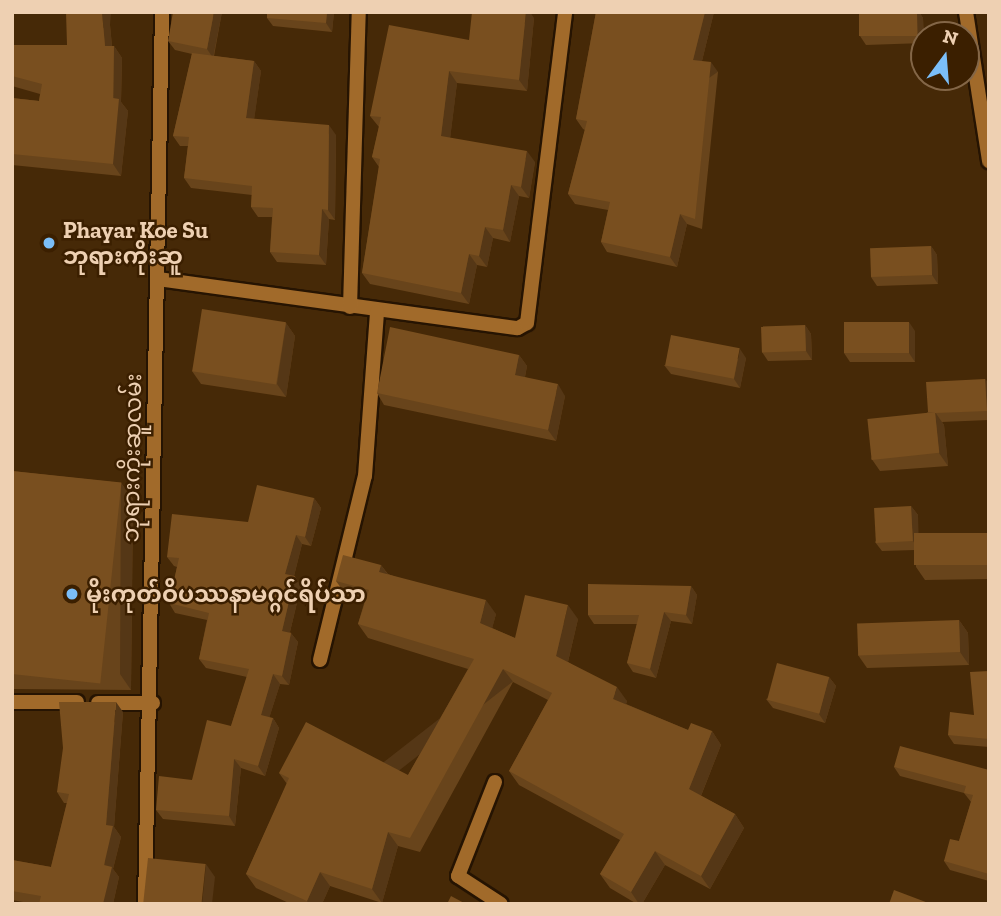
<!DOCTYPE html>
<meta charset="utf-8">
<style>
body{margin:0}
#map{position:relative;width:1001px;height:916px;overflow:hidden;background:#462907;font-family:"Zilla Slab","Noto Sans Myanmar",serif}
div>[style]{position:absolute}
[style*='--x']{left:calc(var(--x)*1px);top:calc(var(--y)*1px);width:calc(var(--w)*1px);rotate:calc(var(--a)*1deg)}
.roads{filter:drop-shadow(2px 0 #261402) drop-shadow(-2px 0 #261402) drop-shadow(0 2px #261402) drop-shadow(0 -2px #261402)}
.minor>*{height:14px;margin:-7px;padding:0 7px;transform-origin:7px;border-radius:7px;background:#a16a2a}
.tertiary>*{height:14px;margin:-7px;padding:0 7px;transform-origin:7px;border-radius:7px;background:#a16a2a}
.wall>*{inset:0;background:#68441b}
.shaded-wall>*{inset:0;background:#553716;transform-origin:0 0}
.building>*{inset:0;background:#794f1f;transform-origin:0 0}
.dots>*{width:19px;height:19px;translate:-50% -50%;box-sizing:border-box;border:4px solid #3b1f00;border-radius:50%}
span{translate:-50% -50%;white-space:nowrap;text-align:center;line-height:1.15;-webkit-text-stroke:5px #3b1f00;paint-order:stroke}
.poi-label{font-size:23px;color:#eed0b2;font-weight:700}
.left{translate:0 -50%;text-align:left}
.street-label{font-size:23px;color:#eed0b2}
.frame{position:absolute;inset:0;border:14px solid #eed0b2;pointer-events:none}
.north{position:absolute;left:910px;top:21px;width:70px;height:70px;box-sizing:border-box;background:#3b1f00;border:2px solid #836647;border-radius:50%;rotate:16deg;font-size:19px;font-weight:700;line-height:28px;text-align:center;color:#eed0b2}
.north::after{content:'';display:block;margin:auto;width:24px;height:32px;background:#7bbef8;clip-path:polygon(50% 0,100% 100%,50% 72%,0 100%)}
</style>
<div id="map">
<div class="roads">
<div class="minor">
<div style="--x:158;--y:279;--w:363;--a:7.8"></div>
<div style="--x:518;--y:328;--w:10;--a:-29"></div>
<div style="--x:527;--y:323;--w:313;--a:-83"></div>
<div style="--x:350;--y:307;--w:295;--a:-88.3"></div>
<div style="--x:320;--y:660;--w:189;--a:-76.3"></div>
<div style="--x:365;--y:476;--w:165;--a:-85.8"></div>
<div style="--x:12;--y:702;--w:65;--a:0"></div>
<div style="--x:98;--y:703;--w:55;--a:0"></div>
<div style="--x:495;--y:782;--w:101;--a:111.5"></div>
<div style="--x:458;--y:876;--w:51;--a:33.1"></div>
<div style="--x:145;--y:904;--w:892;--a:-88.91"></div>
</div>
<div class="tertiary">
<div style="--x:966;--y:12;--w:151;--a:81.2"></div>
</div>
</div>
<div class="wall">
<div style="clip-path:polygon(222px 12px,214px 56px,254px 61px,261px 71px,254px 119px,336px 135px,335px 220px,329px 219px,326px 265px,277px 262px,270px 252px,272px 217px,258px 217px,251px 207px,252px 195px,191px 188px,184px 178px,188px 146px,180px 146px,173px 136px,192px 54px,175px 50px,168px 41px)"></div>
<div style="clip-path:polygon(267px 12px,334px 12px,332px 32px,273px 26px,267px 18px)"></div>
<div style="clip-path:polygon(596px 12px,714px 12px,702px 61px,718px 72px,702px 229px,687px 224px,677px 267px,607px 252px,601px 242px,608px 210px,575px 204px,568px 194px,585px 130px,583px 129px,576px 119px)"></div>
<div style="clip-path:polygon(859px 12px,919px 12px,923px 18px,924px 43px,866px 45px,860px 36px)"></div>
<div style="clip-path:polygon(534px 18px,527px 91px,457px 83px,450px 138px,535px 162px,529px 198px,519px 196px,510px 242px,493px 238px,487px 267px,477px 265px,469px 304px,370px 284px,362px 273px,379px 167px,372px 157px,379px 127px,370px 116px)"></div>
<div style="clip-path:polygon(110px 25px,112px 46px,114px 46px,122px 58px,121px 102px,128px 111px,121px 176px,12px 165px,12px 98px,39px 101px,40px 94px,12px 86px,12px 45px,67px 45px)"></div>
<div style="clip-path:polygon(931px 246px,937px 255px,938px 284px,877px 286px,871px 277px)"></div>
<div style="clip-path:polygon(286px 323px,295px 336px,286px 397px,201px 384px,192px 371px)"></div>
<div style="clip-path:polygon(805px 325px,811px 334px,812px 360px,768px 361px,762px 352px)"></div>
<div style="clip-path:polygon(915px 331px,915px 362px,850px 362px,844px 353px)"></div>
<div style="clip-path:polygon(519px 355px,527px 366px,525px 377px,565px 396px,556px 441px,384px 405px,377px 393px)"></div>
<div style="clip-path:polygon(746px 358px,740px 388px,671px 374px,664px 365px)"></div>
<div style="clip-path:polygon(985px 379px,989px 384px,989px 420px,942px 422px,944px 425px,948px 466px,880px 471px,871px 458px,928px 412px)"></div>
<div style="clip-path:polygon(12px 471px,121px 483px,133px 499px,131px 690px,12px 689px)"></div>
<div style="clip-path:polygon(314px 498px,321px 508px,311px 546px,302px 544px,294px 576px,301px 586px,290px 632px,298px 642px,289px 685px,280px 684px,269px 718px,273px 718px,279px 728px,265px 776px,241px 768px,235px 826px,163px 819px,156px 810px,192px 780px,231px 726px,247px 677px,206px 668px,199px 659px,207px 620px,175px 613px,169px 603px,177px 567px,174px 566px,167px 557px,248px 522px)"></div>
<div style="clip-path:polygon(911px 506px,918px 515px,918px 535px,989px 533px,989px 579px,925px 580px,916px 567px,915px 550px,882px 551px,875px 542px)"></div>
<div style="clip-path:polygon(381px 565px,388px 574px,496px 614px,492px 628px,515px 638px,578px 619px,568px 662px,627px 701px,626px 704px,688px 730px,712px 731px,721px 745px,701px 796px,735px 814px,744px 828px,710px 889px,665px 865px,642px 904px,637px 904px,610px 888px,600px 874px,620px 840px,519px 785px,509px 771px,548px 700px,513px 682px,420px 852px,398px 846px,382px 903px,330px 886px,322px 904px,291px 904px,256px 888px,246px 874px,287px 784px,279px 773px,408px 775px,468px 669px,368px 638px,358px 624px,365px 600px,346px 595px,336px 581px)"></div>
<div style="clip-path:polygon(691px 586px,697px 595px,692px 624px,671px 621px,656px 678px,633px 672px,627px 663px,637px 624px,594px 624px,588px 615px)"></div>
<div style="clip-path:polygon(959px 620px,968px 633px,969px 665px,867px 668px,858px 655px)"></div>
<div style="clip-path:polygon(989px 671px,989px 747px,954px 744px,948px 735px,974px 715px)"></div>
<div style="clip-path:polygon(829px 677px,836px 686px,825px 723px,773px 708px,766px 699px)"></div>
<div style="clip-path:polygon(123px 712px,114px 827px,121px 837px,113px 869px,119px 877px,113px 904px,34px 904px,12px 900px,12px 860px,51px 867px,67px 803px,64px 803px,57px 792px)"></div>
<div style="clip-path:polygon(894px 767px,989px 770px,989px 881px,950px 870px,944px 861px,959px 841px,971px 802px,964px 793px,900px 776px)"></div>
</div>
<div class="shaded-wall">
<div style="clip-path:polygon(102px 12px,111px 12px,110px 25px,113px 58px,105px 46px)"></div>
<div style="clip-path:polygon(214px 12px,222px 12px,213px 58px,207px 49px)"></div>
<div style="clip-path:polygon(327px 12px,334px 12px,332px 32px,326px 23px)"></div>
<div style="clip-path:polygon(526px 12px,530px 12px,534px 18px,527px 91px,519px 80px)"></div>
<div style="clip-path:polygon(705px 12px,714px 12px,700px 69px,693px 60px)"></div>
<div style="clip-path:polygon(917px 12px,919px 12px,923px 18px,924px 43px,918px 34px)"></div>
<div style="clip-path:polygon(114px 46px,122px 58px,121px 102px,128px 111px,121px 176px,113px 164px)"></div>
<div style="clip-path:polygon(254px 61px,261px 71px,253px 128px,246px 118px)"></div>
<div style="left:711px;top:62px;width:12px;height:158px;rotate:55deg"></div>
<div style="clip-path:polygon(449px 71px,457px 83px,449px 148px,441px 136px)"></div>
<div style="clip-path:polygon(329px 125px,336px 135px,335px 220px,328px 210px)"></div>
<div style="clip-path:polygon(527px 151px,535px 162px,529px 198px,521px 187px)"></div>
<div style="clip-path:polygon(511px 185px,519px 196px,510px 242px,503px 230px)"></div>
<div style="clip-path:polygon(322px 209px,329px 219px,326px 265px,319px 255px)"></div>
<div style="clip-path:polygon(680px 214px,687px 224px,677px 267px,670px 257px)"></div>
<div style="clip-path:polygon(485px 227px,493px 238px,487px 267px,479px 256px)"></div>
<div style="clip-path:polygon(931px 246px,937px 255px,938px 284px,932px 275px)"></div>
<div style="clip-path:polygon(469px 254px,477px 265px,469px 304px,461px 293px)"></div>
<div style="clip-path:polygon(909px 322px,915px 331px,915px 362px,909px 353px)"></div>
<div style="clip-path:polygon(286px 323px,295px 336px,286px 397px,277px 384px)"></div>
<div style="clip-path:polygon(805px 325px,811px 334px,812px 360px,806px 351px)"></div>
<div style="clip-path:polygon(740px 349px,746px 358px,740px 388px,734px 379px)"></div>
<div style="clip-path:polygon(519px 355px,527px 366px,523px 386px,515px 375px)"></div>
<div style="clip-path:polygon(985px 379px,989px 384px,989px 414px,987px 411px)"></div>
<div style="clip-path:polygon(558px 384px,565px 396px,556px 441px,548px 430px)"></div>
<div style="clip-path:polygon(935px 412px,944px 425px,948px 466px,939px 453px)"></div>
<div style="clip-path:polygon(121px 483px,133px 499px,131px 690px,120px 674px)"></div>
<div style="clip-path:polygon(314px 498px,321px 508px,311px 546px,305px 537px)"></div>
<div style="clip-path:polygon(911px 506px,918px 515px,919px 549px,913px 541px)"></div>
<div style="clip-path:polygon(296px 535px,302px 544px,292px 584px,285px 574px)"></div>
<div style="clip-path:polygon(381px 565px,390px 578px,379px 572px)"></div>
<div style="clip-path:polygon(295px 576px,301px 586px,288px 640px,282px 631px)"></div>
<div style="clip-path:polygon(691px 586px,697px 595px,692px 624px,686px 615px)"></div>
<div style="clip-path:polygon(486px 600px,496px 614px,490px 637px,480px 623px)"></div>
<div style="clip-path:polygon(568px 605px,578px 619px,566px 670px,556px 656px)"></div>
<div style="clip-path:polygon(664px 612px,671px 621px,656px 678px,650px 669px)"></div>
<div style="clip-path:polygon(959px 620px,968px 633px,969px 665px,960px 652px)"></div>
<div style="clip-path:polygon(291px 633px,298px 642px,289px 685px,282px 676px)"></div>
<div style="left:503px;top:669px;width:16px;height:193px;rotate:52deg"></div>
<div style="clip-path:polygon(273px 674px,280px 684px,267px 725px,261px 715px)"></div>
<div style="clip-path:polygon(829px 677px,836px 686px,825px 723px,819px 714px)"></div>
<div style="clip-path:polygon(617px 687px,627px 701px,623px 713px,613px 699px)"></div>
<div style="clip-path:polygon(116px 702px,123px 712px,114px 827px,121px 837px,113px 869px,119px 877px,113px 904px,103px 904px,106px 825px)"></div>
<div style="clip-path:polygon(273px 718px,279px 728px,265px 776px,258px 766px)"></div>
<div style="clip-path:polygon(712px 731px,721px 745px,698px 803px,689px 789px)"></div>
<div style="clip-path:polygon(234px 759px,241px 768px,235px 826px,229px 816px)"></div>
<div style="clip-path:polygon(735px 814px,744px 828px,710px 889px,701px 876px)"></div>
<div style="clip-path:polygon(388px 832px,398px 846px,382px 903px,372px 889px)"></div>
<div style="clip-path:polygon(655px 851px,665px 865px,642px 904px,639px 904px,631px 892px)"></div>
<div style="clip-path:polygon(206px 864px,215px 877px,212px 904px,202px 904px)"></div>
<div style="clip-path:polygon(320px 872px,330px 886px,322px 904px,309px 904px,307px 901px)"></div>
</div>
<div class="building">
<div style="clip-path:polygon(66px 12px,102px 12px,105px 46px,114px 46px,113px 98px,119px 99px,113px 164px,12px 154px,12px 98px,39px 101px,42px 84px,12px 76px,12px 45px,67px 45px)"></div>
<div style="clip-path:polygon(173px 12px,214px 12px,207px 49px,168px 41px)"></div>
<div style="clip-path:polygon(267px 12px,327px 12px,326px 23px,267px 18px)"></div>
<div style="clip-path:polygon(472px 12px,526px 12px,519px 80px,449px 71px,441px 136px,527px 151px,521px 187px,511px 185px,503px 230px,485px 227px,479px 256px,469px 254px,461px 293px,362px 273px,380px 159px,372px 157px,381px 117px,370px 116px,389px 25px,469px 40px)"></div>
<div style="clip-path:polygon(596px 12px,705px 12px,693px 60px,711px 62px,695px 219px,680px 214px,670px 257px,601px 242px,610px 202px,568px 194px,587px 121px,576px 119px)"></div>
<div style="left:859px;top:12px;width:58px;height:24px"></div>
<div style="clip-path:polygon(192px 53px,254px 61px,246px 118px,329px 125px,328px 210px,322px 209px,319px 255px,270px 252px,273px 208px,251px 207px,252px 186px,184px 178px,189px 137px,173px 136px)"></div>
<div style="left:931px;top:246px;width:29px;height:61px;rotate:88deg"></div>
<div style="left:202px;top:309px;width:85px;height:63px;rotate:9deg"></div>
<div style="left:844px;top:322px;width:65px;height:31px"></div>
<div style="left:805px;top:325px;width:26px;height:44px;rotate:88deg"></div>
<div style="clip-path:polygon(390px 327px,519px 355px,515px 375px,558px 384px,548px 430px,377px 393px)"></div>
<div style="left:671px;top:335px;width:70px;height:31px;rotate:11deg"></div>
<div style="clip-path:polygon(985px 379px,987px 411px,935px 413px,935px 412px,928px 412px,926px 382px)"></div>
<div style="left:935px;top:412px;width:41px;height:68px;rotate:84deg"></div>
<div style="left:12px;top:471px;width:110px;height:202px;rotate:6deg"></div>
<div style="clip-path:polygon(257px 485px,314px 498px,305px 537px,296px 535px,285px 574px,295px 576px,282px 631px,291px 633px,282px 676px,273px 674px,261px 715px,273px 718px,258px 766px,234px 759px,229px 816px,156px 810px,159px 776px,192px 780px,207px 720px,231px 726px,249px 669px,199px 659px,209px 613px,169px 603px,179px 558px,167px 557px,172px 514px,248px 522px)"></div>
<div style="left:911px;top:506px;width:35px;height:37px;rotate:87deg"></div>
<div style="left:989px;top:533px;width:32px;height:75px;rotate:90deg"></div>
<div style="clip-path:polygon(343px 555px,381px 565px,379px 572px,486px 600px,480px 623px,515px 638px,525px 595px,568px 605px,556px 656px,617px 687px,613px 699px,688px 730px,691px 723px,712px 731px,689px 789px,735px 814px,701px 876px,655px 851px,631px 892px,600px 874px,624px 834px,509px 771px,552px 693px,503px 669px,410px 838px,388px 832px,372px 889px,320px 872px,307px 901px,246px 874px,289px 778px,279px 773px,306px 722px,408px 775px,474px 659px,358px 624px,369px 590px,336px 581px)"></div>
<div style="clip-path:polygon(588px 584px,691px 586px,686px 615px,664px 612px,650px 669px,627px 663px,639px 615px,588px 615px)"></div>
<div style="left:959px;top:620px;width:32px;height:102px;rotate:88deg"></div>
<div style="left:777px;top:663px;width:54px;height:38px;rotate:15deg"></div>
<div style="clip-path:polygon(989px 671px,989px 739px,948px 735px,950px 712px,974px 715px,970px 672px)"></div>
<div style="clip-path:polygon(59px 702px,116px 702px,106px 825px,113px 826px,104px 865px,112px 867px,103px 904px,39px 904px,41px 896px,12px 891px,12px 860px,51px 867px,69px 794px,57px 792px,63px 748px)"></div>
<div style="clip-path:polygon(900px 746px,989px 770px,989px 874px,944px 861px,950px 839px,959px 841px,973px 795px,964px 793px,966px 786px,894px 767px)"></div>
<div style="left:148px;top:858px;width:58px;height:46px;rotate:6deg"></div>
<div style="clip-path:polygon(894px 890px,931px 904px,889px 904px)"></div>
<div style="clip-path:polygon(451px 896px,466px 904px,447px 904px)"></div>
</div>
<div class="dots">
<div style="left:49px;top:243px;background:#7bbef8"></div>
<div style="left:72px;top:594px;background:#7bbef8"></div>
</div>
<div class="poi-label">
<span class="left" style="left:63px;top:243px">Phayar Koe Su<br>ဘုရားကိုးဆူ</span>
<span class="left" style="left:86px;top:594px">မိုးကုတ်ဝိပဿနာမဂ္ဂင်ရိပ်သာ</span>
</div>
<div class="street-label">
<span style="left:132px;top:458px;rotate:-89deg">ဘုရားကိုးဆူလမ်း</span>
</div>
<div class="frame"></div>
<div class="north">N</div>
</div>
